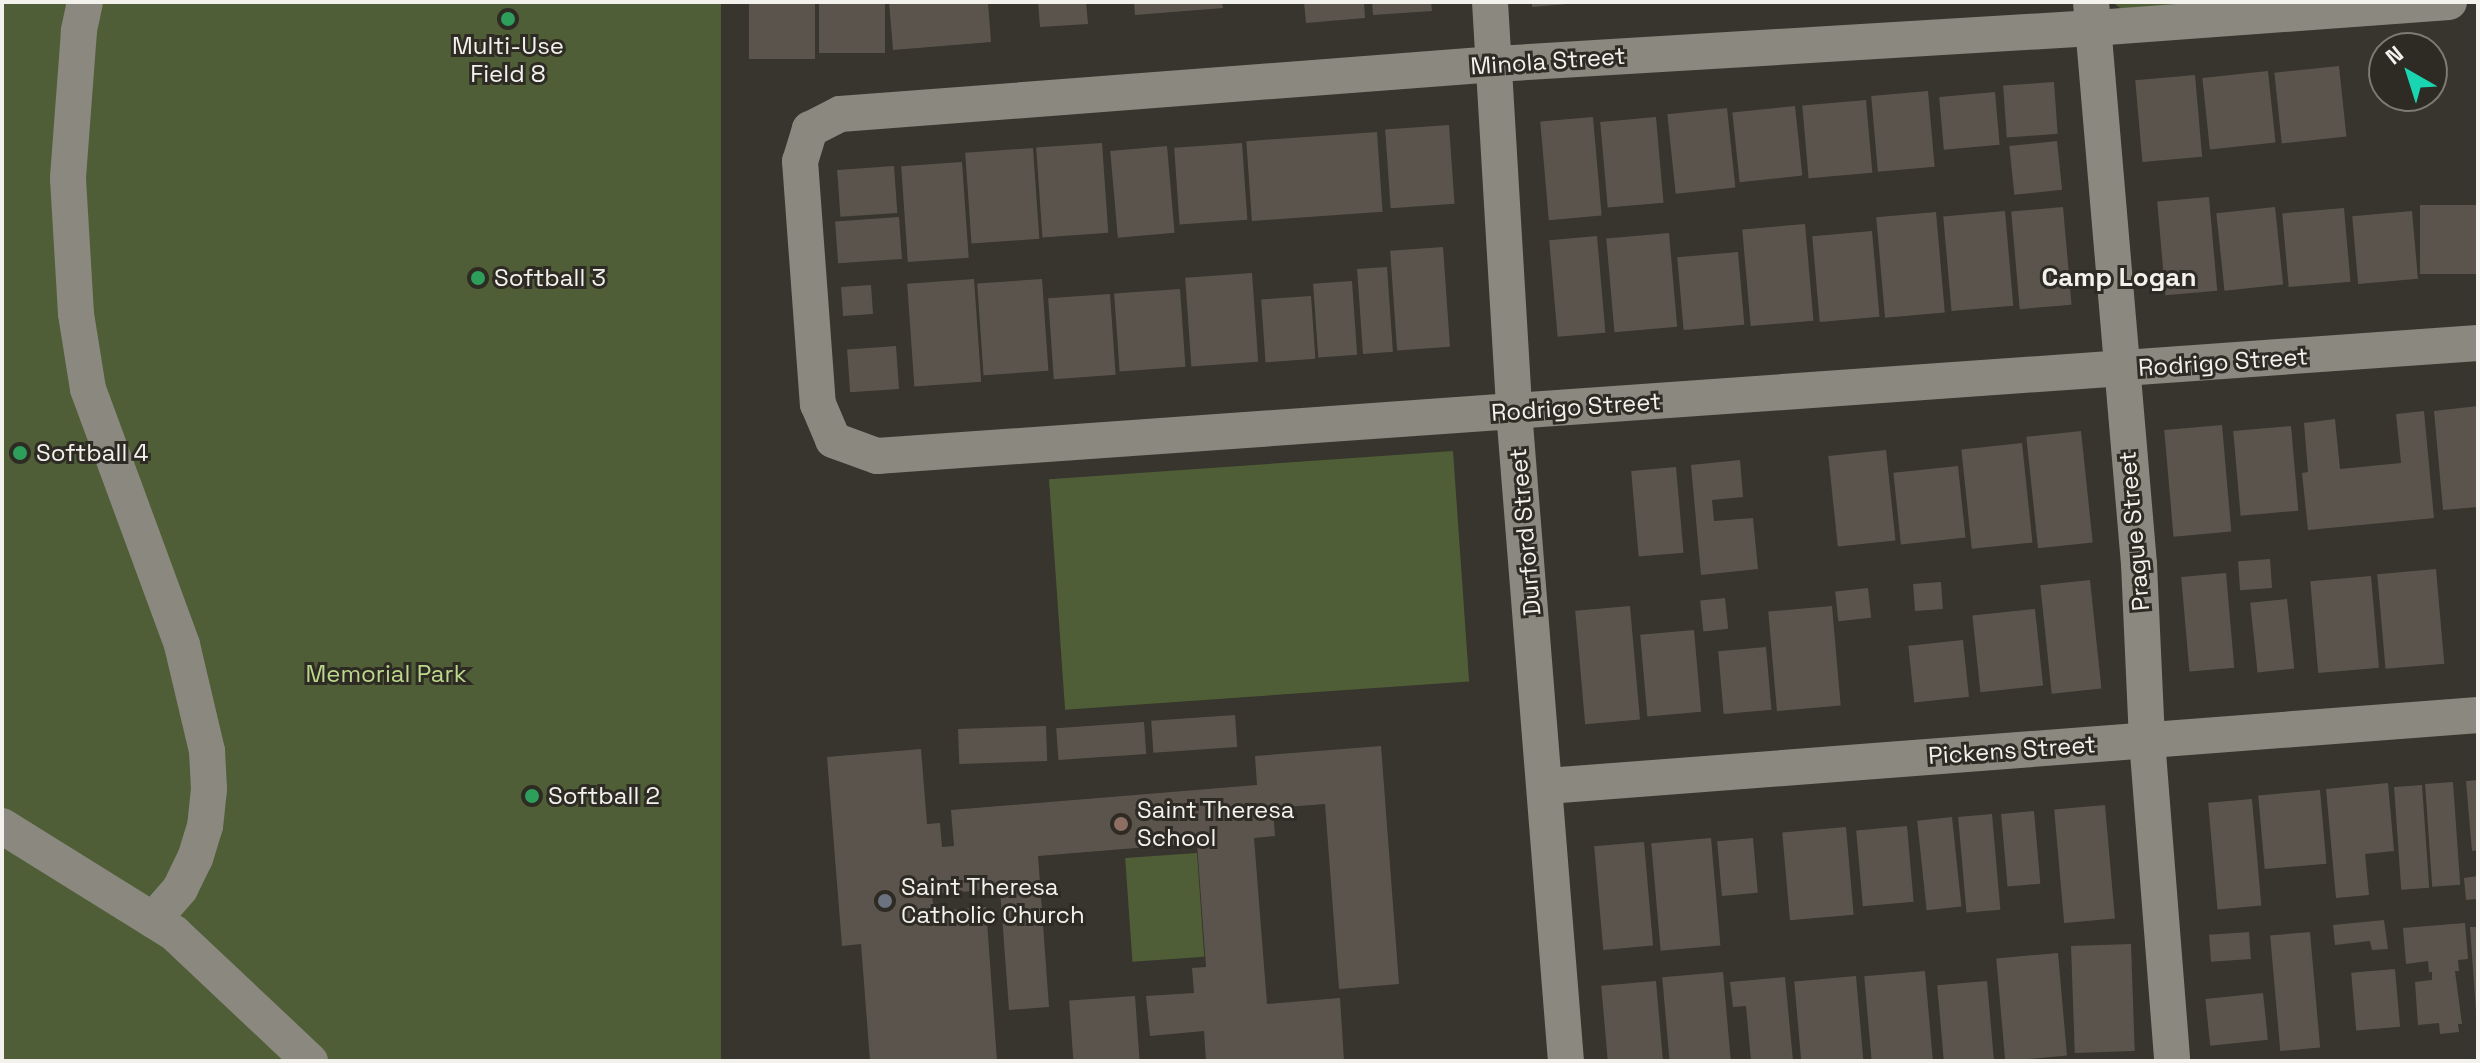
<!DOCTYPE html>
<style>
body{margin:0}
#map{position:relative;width:2480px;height:1063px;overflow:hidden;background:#37352d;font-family:"Space Grotesk",sans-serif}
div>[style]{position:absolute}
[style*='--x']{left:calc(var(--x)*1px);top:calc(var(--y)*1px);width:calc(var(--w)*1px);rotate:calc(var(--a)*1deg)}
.green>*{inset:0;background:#4f5e36;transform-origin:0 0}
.building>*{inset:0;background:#5b544d;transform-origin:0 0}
.minor>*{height:36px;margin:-18px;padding:0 18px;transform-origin:18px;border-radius:18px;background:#8a887f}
.dots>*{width:22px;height:22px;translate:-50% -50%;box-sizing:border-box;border:4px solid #2d2b23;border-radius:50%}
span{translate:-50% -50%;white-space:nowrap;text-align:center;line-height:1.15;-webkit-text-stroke:6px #2d2b23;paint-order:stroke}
.poi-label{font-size:24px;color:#f2f1ec}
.left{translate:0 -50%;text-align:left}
.street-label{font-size:24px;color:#f2f1ec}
.park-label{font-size:24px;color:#bcd88b}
.neighbourhood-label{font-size:26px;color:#f2f1ec;font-weight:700}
.frame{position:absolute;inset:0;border:4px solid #f2f1ec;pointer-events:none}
.north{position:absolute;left:2368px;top:32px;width:80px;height:80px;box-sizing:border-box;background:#2d2b23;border:2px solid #7c7a73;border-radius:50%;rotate:321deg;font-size:22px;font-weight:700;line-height:32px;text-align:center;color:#f2f1ec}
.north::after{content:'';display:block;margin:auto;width:28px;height:36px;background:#1ad5b2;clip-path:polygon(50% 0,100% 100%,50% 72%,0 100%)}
</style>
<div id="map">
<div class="green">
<div style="left:2px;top:2px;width:719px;height:1059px"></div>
<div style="clip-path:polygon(2112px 2px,2202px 2px,2123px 10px)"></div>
<div style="left:1453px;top:451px;width:231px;height:405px;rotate:86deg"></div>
<div style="left:1197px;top:853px;width:104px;height:72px;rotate:86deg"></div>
</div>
<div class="building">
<div style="left:749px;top:2px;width:66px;height:57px"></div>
<div style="left:819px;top:2px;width:66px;height:51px"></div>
<div style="clip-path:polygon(889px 2px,988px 2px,991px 42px,893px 50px)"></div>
<div style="clip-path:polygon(1038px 2px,1086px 2px,1088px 24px,1040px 27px)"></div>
<div style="clip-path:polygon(1134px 2px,1222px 2px,1223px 8px,1135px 15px)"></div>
<div style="clip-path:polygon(1304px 2px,1364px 2px,1365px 18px,1306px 23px)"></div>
<div style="clip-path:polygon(1372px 2px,1431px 2px,1432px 11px,1373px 15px)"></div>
<div style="clip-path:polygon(1532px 2px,1568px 2px,1568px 4px,1532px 7px)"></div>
<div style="left:2339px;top:66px;width:71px;height:65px;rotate:84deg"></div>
<div style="left:2268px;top:71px;width:72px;height:66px;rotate:84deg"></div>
<div style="left:2195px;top:75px;width:82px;height:60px;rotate:85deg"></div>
<div style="left:2054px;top:82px;width:52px;height:51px;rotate:86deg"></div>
<div style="left:1928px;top:91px;width:76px;height:57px;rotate:85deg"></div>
<div style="left:1995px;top:92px;width:53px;height:56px;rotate:85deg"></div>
<div style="left:1866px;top:100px;width:73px;height:64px;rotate:85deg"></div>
<div style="left:1795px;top:106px;width:70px;height:63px;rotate:84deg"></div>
<div style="left:1727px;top:108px;width:80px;height:60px;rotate:84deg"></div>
<div style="left:1593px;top:117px;width:99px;height:53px;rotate:85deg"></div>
<div style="left:1656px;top:117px;width:86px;height:56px;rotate:85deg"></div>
<div style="left:1449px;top:125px;width:79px;height:64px;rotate:86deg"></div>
<div style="left:1377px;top:132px;width:80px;height:131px;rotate:86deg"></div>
<div style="left:2057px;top:141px;width:49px;height:48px;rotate:84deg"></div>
<div style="left:1102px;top:143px;width:90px;height:66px;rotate:86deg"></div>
<div style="left:1242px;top:143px;width:77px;height:68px;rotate:86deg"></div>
<div style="left:1167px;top:146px;width:87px;height:57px;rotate:85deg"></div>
<div style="left:1033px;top:148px;width:91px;height:68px;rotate:86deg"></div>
<div style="left:962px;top:162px;width:96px;height:61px;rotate:86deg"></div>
<div style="left:894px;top:166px;width:47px;height:57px;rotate:86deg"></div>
<div style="left:2209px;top:197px;width:94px;height:52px;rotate:85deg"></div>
<div style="left:2478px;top:205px;width:69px;height:58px;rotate:90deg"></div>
<div style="left:2063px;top:207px;width:98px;height:52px;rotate:85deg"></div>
<div style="left:2275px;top:207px;width:78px;height:59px;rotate:84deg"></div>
<div style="left:2344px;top:208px;width:74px;height:62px;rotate:85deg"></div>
<div style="left:2005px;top:211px;width:95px;height:62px;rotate:85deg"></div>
<div style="left:2412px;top:211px;width:68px;height:60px;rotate:85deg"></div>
<div style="left:1936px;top:212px;width:101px;height:60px;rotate:85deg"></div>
<div style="left:899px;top:217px;width:42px;height:64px;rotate:86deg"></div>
<div style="left:1805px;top:224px;width:97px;height:63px;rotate:85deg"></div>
<div style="left:1872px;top:231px;width:86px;height:60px;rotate:85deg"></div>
<div style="left:1669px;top:233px;width:94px;height:63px;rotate:85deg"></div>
<div style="left:1597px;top:236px;width:97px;height:48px;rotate:85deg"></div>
<div style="left:1443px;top:247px;width:100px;height:53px;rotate:86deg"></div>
<div style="left:1738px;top:252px;width:73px;height:61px;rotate:85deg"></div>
<div style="left:1387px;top:267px;width:85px;height:30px;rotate:86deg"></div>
<div style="left:1252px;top:273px;width:89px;height:67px;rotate:86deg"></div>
<div style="left:974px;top:279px;width:103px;height:67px;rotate:86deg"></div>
<div style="left:1042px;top:279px;width:92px;height:65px;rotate:86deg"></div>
<div style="left:1352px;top:281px;width:74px;height:39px;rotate:86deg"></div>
<div style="left:871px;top:285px;width:29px;height:30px;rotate:86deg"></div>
<div style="left:1180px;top:289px;width:78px;height:66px;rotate:86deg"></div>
<div style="left:1110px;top:294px;width:81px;height:62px;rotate:86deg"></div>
<div style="left:1311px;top:296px;width:63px;height:50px;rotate:86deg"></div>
<div style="left:896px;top:346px;width:43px;height:49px;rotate:86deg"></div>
<div style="clip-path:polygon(2478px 406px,2478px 507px,2443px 510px,2434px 411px)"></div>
<div style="clip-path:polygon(2424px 411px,2434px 518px,2308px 530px,2302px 473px,2308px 472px,2304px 423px,2335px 419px,2340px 469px,2401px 463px,2396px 414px)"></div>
<div style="left:2222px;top:425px;width:107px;height:58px;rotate:85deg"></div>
<div style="left:2291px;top:426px;width:85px;height:58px;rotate:85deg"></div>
<div style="left:2081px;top:431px;width:112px;height:55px;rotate:84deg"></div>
<div style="left:2022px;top:443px;width:100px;height:61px;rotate:84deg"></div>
<div style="left:1886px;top:450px;width:91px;height:58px;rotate:84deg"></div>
<div style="clip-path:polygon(1740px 460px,1743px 497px,1712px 500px,1714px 521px,1753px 518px,1758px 569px,1701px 575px,1691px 465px)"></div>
<div style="left:1958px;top:466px;width:72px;height:65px;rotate:84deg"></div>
<div style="left:1676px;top:467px;width:86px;height:45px;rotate:85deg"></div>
<div style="left:2270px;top:559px;width:29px;height:32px;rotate:86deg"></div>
<div style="left:2436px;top:569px;width:95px;height:59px;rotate:85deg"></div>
<div style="left:2226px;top:573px;width:95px;height:45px;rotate:85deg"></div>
<div style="left:2371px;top:576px;width:92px;height:61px;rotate:85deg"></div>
<div style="left:2090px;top:580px;width:109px;height:50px;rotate:84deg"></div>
<div style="left:1941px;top:582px;width:27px;height:28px;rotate:86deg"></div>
<div style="left:1868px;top:588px;width:30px;height:33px;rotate:84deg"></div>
<div style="left:1725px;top:598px;width:31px;height:25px;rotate:84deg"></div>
<div style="left:2287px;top:599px;width:70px;height:37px;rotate:84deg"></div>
<div style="left:1630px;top:606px;width:114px;height:55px;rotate:85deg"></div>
<div style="left:1832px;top:606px;width:100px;height:64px;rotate:85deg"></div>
<div style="left:2035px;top:609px;width:77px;height:63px;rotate:84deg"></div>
<div style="left:1694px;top:630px;width:82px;height:54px;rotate:85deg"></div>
<div style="left:1963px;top:640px;width:57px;height:55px;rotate:84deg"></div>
<div style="left:1766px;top:647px;width:63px;height:48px;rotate:85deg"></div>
<div style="left:1235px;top:715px;width:32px;height:84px;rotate:86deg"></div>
<div style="left:1144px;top:722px;width:32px;height:88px;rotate:86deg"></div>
<div style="left:1046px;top:726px;width:35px;height:88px;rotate:88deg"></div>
<div style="clip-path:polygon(1381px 746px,1399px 984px,1339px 989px,1325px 804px,1273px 808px,1275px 836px,1254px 838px,1267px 1004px,1340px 998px,1344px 1061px,1206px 1061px,1204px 1031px,1150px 1036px,1146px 996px,1194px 993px,1192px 968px,1206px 967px,1197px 843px,1038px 856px,1049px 1007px,1009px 1010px,1000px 889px,932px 894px,934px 911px,986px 907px,997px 1061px,870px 1061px,861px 944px,842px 946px,827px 757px,921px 749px,927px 824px,940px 823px,942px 847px,954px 846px,951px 810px,1257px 785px,1255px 756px)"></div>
<div style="clip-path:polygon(2478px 780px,2478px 850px,2472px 851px,2466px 781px)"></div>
<div style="left:2453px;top:782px;width:103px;height:28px;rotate:86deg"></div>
<div style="clip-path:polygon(2388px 783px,2394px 851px,2365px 854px,2369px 895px,2336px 898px,2326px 789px)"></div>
<div style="left:2422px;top:785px;width:103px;height:28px;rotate:86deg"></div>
<div style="left:2320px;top:790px;width:74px;height:62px;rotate:85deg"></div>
<div style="left:2252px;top:799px;width:107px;height:44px;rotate:85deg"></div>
<div style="left:2105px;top:805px;width:114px;height:51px;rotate:85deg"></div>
<div style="left:2034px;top:811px;width:73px;height:33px;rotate:85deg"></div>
<div style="left:1992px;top:814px;width:96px;height:34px;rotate:85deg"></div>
<div style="left:1952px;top:817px;width:90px;height:35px;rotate:84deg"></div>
<div style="left:1907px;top:826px;width:76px;height:51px;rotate:85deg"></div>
<div style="left:1846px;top:827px;width:88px;height:64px;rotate:85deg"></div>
<div style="left:1711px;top:838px;width:108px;height:60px;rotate:85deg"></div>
<div style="left:1753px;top:838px;width:55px;height:36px;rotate:85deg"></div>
<div style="left:1644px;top:842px;width:104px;height:50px;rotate:85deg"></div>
<div style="clip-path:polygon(2478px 876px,2478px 899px,2466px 900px,2464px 878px)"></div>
<div style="clip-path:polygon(2384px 920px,2388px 949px,2372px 950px,2370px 941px,2335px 945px,2333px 925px)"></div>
<div style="clip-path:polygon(2465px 923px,2468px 959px,2458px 960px,2459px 971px,2455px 971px,2462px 1024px,2458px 1024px,2459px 1032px,2440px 1034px,2439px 1023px,2418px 1025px,2415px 982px,2432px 980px,2432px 972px,2429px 972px,2428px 961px,2406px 964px,2403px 928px)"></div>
<div style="clip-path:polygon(2470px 927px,2478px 927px,2478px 1012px,2476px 1012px)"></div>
<div style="left:2249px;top:932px;width:27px;height:40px;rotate:86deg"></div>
<div style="left:2310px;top:932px;width:116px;height:40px;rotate:85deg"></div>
<div style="left:2131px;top:944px;width:107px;height:60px;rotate:88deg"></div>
<div style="left:2058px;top:953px;width:103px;height:62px;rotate:85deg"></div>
<div style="left:2395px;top:969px;width:58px;height:44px;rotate:85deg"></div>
<div style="left:1925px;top:971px;width:90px;height:61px;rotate:85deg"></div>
<div style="left:1723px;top:972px;width:89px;height:61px;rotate:85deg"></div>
<div style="left:1856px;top:976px;width:85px;height:62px;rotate:85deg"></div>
<div style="clip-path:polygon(1785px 977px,1793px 1061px,1751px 1061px,1746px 1006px,1733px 1007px,1730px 982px)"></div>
<div style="left:1656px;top:981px;width:80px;height:55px;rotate:85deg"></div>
<div style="left:1987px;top:981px;width:80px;height:50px;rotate:85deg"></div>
<div style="left:2263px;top:993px;width:47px;height:58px;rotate:84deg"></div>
<div style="left:1135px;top:996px;width:65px;height:66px;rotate:86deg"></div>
</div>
<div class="minor">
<div style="--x:85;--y:2;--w:30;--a:102"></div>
<div style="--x:79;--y:31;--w:148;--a:94.3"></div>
<div style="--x:68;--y:179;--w:135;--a:86.6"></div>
<div style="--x:76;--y:314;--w:76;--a:80.9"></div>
<div style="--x:88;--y:389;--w:273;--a:69.8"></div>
<div style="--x:182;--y:645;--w:109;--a:76.7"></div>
<div style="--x:207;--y:751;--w:38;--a:87"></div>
<div style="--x:209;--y:789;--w:37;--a:96"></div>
<div style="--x:205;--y:826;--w:34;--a:107"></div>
<div style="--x:195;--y:858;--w:34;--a:116"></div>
<div style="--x:180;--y:889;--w:41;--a:131.1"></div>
<div style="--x:1490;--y:2;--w:410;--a:86.6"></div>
<div style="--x:1514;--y:411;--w:652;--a:85.43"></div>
<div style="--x:2091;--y:2;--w:564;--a:85.12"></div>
<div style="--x:2139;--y:564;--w:176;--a:87.4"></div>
<div style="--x:2147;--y:740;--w:322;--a:85.5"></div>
<div style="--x:2449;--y:2;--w:357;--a:175.8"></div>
<div style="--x:2093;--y:28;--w:599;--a:176.55"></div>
<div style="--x:1495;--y:64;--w:657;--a:175.63"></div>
<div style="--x:840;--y:114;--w:34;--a:153"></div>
<div style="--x:810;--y:129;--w:34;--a:107"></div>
<div style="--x:800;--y:161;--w:244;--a:85.8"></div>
<div style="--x:818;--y:404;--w:39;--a:67"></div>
<div style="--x:833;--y:440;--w:47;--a:20"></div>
<div style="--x:877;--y:456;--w:1605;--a:-4.04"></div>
<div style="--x:1547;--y:786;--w:934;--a:-4.36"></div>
<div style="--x:2;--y:826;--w:203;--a:31.9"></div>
<div style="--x:174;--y:933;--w:187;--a:43.3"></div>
</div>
<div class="dots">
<div style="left:508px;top:19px;background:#2e9e5b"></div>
<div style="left:478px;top:278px;background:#2e9e5b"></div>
<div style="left:20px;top:453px;background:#2e9e5b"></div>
<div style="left:532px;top:796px;background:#2e9e5b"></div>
<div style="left:1121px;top:824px;background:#8d6e63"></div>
<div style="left:885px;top:901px;background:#6b7280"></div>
</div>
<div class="poi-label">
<span style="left:508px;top:60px">Multi-Use<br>Field 8</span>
<span class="left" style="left:494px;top:278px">Softball 3</span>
<span class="left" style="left:36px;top:453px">Softball 4</span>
<span class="left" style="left:548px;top:796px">Softball 2</span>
<span class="left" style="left:1137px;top:824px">Saint Theresa<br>School</span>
<span class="left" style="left:901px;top:901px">Saint Theresa<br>Catholic Church</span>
</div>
<div class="street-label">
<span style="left:1548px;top:61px;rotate:-4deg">Minola Street</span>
<span style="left:2223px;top:362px;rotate:-4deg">Rodrigo Street</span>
<span style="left:1576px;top:407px;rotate:-4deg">Rodrigo Street</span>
<span style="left:2134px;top:531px;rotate:-95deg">Prague Street</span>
<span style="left:1525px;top:532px;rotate:-95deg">Durford Street</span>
<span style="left:2012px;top:750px;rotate:-4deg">Pickens Street</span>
</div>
<div class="park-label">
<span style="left:386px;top:674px">Memorial Park</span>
</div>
<div class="neighbourhood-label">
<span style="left:2119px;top:278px">Camp Logan</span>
</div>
<div class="frame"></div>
<div class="north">N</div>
</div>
